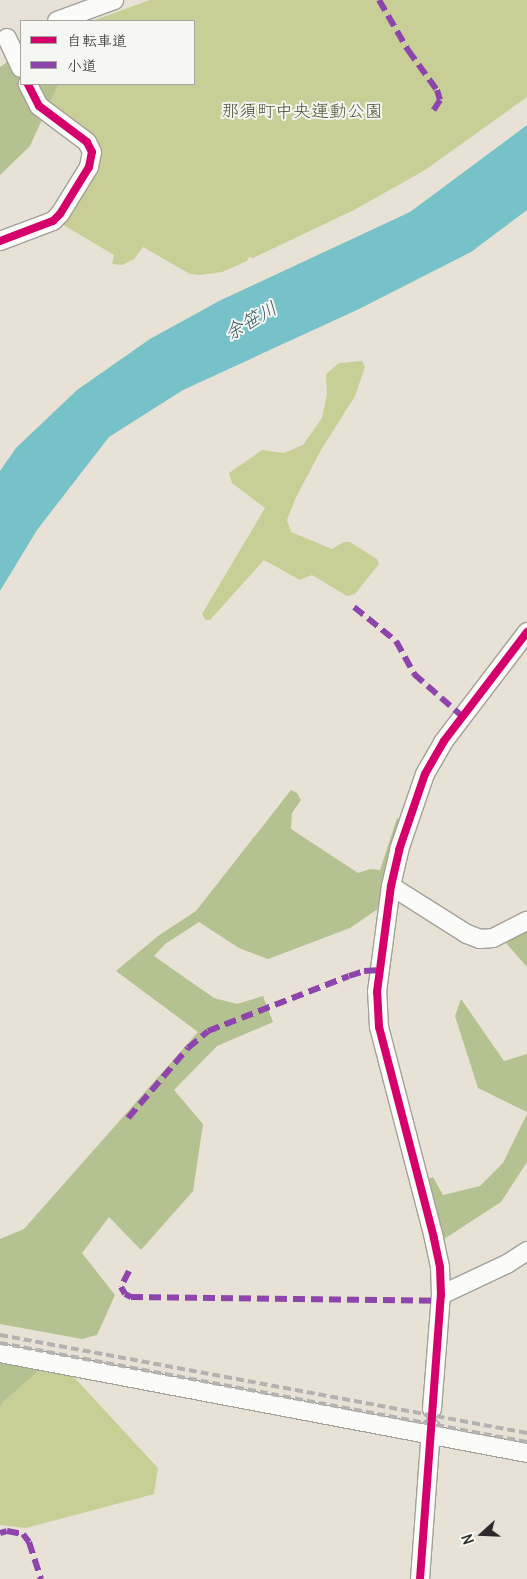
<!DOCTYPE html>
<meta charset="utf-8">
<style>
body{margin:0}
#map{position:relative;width:527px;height:1579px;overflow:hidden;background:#e7e2d5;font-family:Delius,"Klee One",sans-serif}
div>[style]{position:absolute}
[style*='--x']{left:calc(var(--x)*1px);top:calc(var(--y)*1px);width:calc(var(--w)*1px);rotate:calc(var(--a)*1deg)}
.green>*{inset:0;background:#c8cf96}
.forest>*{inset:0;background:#b4c190}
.water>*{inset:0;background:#77c1c8}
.roads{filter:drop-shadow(1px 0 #a3a099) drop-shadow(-1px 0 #a3a099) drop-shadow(0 1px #a3a099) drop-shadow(0 -1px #a3a099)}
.minor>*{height:18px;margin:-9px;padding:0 9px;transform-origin:9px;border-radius:9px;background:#fbfbf9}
.rail>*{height:4px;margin-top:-2px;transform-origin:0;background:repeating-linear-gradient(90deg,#b3b2b0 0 8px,transparent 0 12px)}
.quiet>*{height:6px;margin-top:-3px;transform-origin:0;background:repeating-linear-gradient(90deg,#8e44ad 0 12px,transparent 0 18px)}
.cycleway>*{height:8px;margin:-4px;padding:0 4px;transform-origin:4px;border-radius:4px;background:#d6006c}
span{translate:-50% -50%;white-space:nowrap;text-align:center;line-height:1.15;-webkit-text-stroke:4px #f6f6f2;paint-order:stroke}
.park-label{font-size:18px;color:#52573c}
.water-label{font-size:19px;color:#355b60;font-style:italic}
.legend{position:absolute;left:20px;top:20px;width:175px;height:65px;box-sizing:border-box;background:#f6f6f2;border:1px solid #a5a5a2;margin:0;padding:6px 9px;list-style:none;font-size:15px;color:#2b2b2b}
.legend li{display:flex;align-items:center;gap:10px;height:25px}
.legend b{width:25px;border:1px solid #a5a5a2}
.north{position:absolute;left:457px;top:1509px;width:50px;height:50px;-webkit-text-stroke:4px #f6f6f2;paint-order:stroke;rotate:250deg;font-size:14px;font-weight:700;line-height:20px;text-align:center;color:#2b2b2b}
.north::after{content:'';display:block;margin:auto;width:18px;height:22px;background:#2b2b2b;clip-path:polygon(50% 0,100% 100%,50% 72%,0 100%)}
</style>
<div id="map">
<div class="green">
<div style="clip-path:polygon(150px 0,527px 0,527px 97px,425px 170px,354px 210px,253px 258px,249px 257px,247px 261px,222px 272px,200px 275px,190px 274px,143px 247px,134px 259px,122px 265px,112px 264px,114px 255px,60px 223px,94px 161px,49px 109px,37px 84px,194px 84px,194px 21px,92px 21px)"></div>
<div style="clip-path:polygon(362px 361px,365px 367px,355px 396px,321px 450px,296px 497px,287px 520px,291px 532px,332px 549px,344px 542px,350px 542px,377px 559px,379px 564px,355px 594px,347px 596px,312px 575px,300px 580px,264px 560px,210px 620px,206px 620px,202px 614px,265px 508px,232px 483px,229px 473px,262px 450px,284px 453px,303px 445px,322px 418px,327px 394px,326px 374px,339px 363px)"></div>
<div style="clip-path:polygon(43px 1367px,70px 1373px,158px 1468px,154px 1494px,26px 1528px,0 1525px,0 1409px,2px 1403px)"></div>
</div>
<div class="forest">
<div style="clip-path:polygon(21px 52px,21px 84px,58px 84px,30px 146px,0 175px,0 67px)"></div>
<div style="clip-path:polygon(291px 790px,297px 793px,301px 800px,292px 813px,291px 829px,358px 873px,370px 869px,380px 870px,397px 818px,402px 821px,382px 906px,350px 928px,268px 959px,239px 948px,199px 922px,165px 944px,154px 956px,214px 998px,237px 1004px,263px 996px,273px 1022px,217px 1046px,174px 1090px,203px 1124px,193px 1191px,141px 1250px,109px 1217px,82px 1253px,115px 1295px,97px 1335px,82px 1339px,0 1324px,0 1239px,24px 1229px,198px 1032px,116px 971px,158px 936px,196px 911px)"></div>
<div style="clip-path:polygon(527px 927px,527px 967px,506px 943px)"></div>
<div style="clip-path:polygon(461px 999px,504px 1061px,527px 1054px,527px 1112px,478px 1088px,455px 1016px)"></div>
<div style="clip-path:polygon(527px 1114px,527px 1162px,501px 1202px,441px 1241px,423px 1181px,433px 1177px,443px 1195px,480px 1186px,503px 1163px)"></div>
<div style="clip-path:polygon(0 1359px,43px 1367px,2px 1403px,0 1409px)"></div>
</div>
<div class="water">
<div style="clip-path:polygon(527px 125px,527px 210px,471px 252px,359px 309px,183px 390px,109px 437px,37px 530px,0 591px,0 471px,16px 448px,77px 390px,150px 339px,219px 301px,410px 212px)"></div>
</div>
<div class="roads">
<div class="minor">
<div style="--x:57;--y:21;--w:61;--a:-20.2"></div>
<div style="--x:7;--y:38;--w:33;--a:65"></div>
<div style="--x:0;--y:241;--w:57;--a:-20.7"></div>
<div style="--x:53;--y:221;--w:10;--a:-45"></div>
<div style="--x:60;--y:214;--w:55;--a:-58.3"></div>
<div style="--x:89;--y:167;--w:15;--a:-79"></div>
<div style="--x:92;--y:152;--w:11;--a:-117"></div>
<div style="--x:87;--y:142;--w:60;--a:-143.1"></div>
<div style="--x:39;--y:106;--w:25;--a:-117"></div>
<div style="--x:391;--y:886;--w:90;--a:32.3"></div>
<div style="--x:467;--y:934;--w:14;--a:21"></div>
<div style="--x:480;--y:939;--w:13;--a:-4"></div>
<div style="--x:493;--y:938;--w:38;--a:-27"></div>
<div style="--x:441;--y:1295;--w:73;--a:-25.2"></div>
<div style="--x:507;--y:1264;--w:24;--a:-33"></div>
<div style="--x:0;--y:1353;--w:536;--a:10.74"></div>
<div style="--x:432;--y:1409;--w:114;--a:-85.5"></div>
<div style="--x:441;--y:1295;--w:28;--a:-92"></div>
<div style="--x:440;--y:1267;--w:30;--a:-102"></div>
<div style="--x:434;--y:1238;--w:218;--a:-104.6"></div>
<div style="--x:379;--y:1027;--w:35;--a:-93"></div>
<div style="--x:377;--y:992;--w:107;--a:-82.5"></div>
<div style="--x:391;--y:886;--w:37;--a:-77"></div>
<div style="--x:399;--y:850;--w:80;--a:-71.1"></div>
<div style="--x:425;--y:774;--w:38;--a:-60"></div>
<div style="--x:444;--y:741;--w:137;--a:-52.7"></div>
<div style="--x:420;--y:1579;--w:151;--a:-85.8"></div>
</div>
</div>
<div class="rail">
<div style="--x:0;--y:1335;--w:536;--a:10.53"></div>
<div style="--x:0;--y:1343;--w:536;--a:10.64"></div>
</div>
<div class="quiet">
<div style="--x:379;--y:0;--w:58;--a:59.9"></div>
<div style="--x:408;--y:50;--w:49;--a:54.1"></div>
<div style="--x:437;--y:90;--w:10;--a:73"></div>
<div style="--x:440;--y:100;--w:15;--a:122"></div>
<div style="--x:354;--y:607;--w:54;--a:39"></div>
<div style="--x:396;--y:641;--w:38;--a:61"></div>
<div style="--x:414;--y:674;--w:64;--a:41.2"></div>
<div style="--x:128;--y:1118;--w:92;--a:-49.4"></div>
<div style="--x:188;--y:1048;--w:26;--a:-40"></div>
<div style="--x:208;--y:1031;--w:151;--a:-21.3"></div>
<div style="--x:349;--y:976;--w:16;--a:-18"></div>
<div style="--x:364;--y:971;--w:16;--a:-4"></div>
<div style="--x:129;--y:1271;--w:18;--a:117"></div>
<div style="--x:121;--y:1287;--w:8;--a:60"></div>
<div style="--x:125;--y:1294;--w:7;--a:27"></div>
<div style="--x:131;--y:1297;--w:309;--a:0.7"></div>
<div style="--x:0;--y:1533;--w:7;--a:-16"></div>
<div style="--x:7;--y:1531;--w:16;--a:11"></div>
<div style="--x:23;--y:1534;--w:10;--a:53"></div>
<div style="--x:29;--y:1542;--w:39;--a:72"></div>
</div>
<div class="cycleway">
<div style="--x:0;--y:241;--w:57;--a:-20.7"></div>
<div style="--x:53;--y:221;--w:10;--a:-45"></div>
<div style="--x:60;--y:214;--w:55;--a:-58.3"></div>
<div style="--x:89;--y:167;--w:15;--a:-79"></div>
<div style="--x:92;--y:152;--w:11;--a:-117"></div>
<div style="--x:87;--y:142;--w:60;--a:-143.1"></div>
<div style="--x:39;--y:106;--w:25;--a:-117"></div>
<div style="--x:420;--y:1579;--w:285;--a:-85.8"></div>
<div style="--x:441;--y:1295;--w:28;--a:-92"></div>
<div style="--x:440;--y:1267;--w:30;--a:-102"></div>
<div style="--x:434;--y:1238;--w:218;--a:-104.6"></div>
<div style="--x:379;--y:1027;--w:35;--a:-93"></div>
<div style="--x:377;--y:992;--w:107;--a:-82.5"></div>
<div style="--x:391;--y:886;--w:37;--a:-77"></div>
<div style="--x:399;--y:850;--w:80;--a:-71.1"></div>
<div style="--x:425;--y:774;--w:38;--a:-60"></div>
<div style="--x:444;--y:741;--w:137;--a:-52.7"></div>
</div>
<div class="park-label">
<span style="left:302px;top:111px">那須町中央運動公園</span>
</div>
<div class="water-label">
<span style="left:251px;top:321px;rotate:-30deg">余笹川</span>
</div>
<ul class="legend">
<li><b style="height:6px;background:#d6006c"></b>自転車道</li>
<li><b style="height:6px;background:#8e44ad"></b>小道</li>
</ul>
<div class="north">N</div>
</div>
